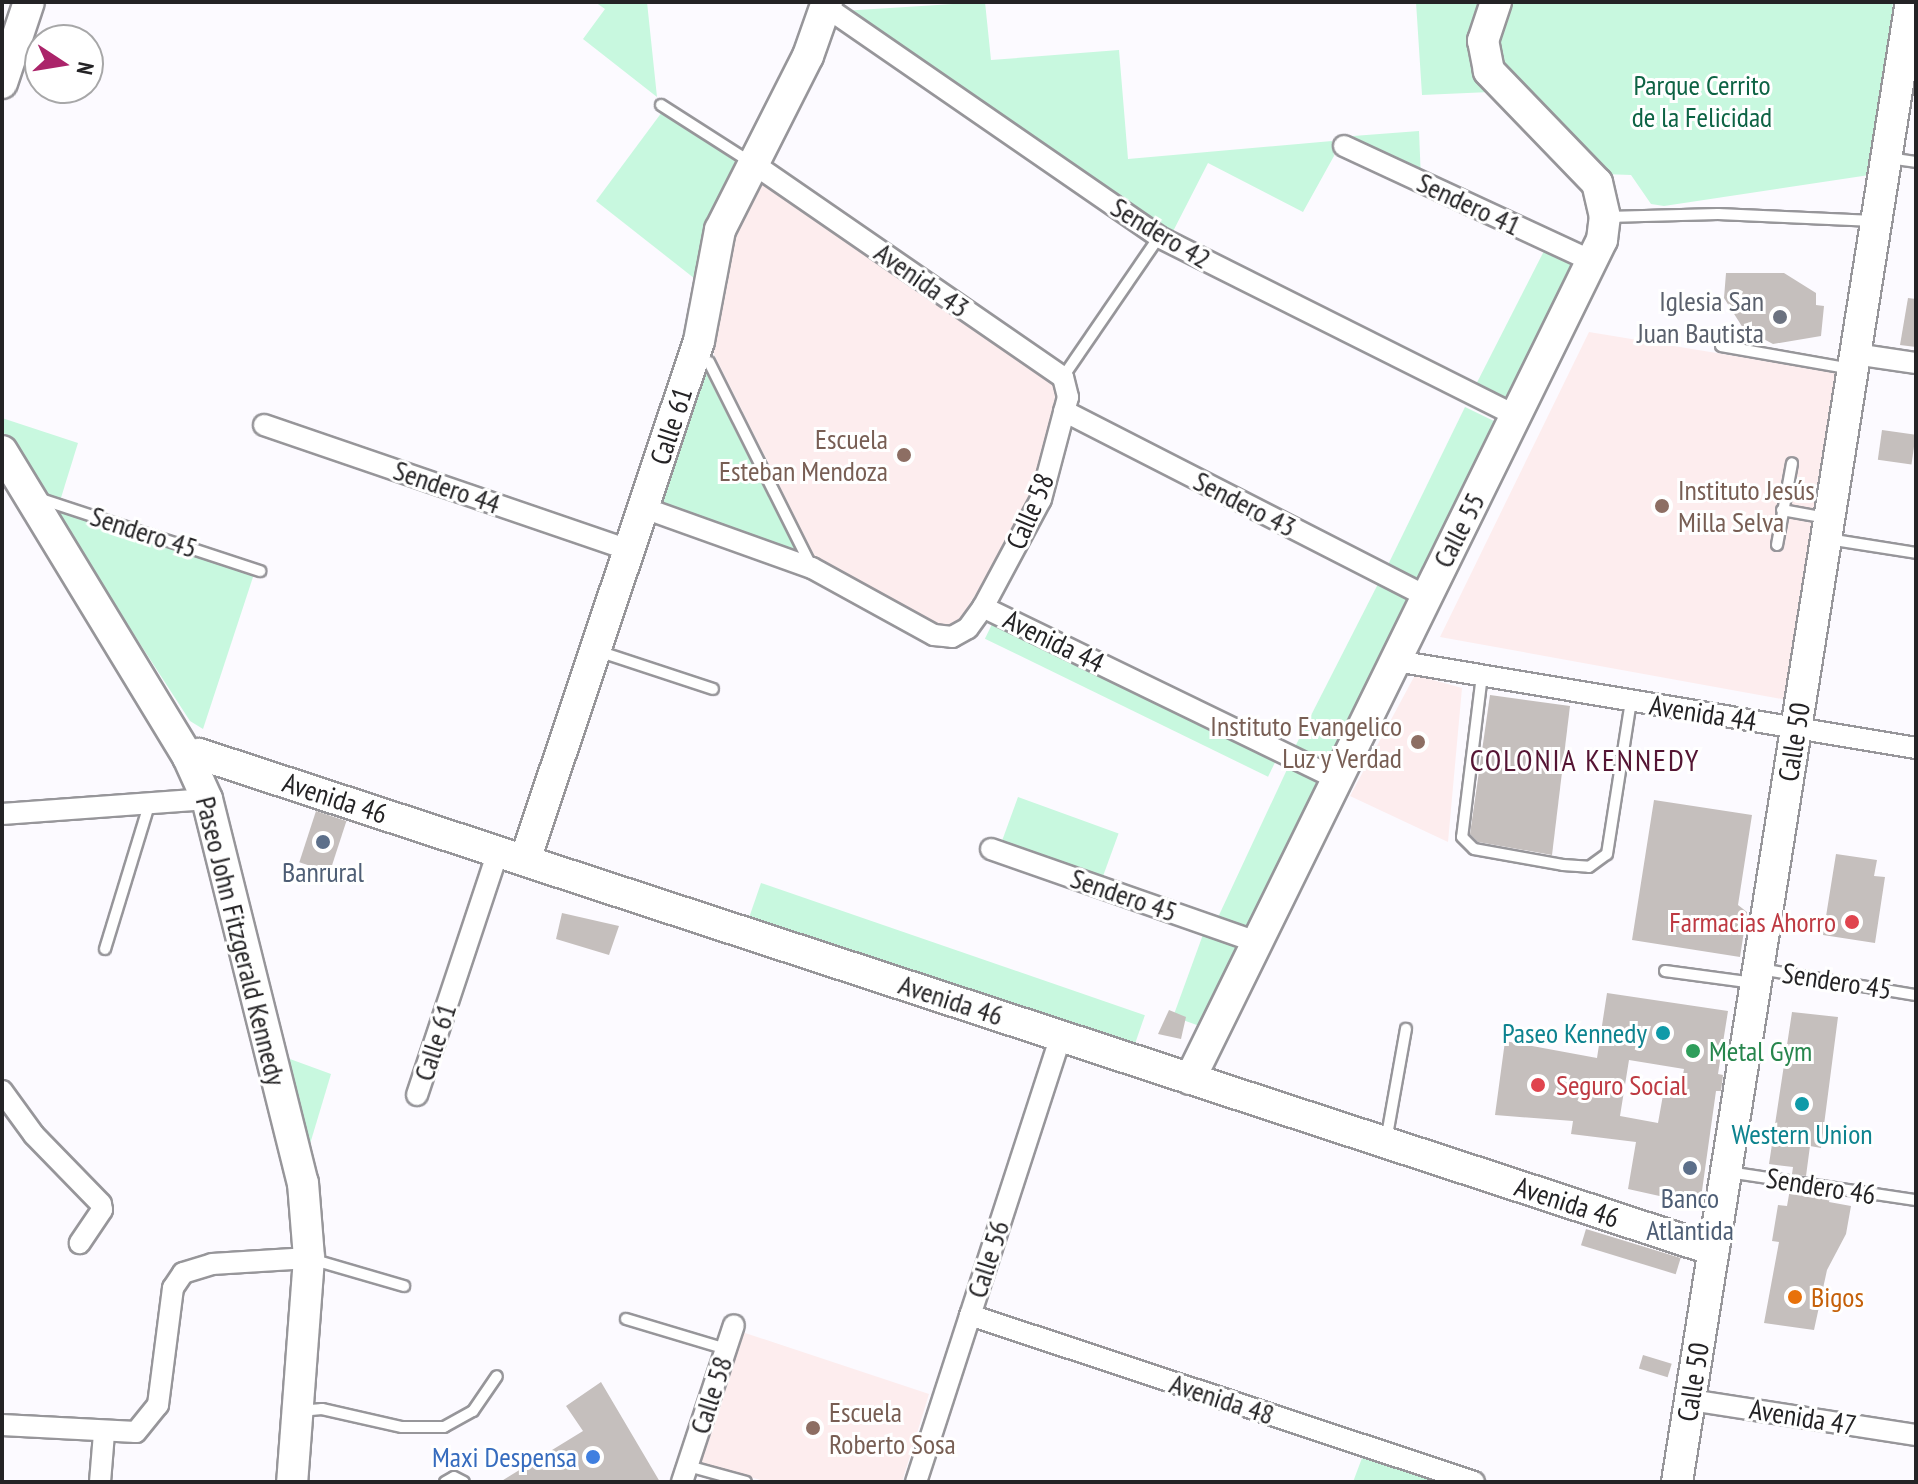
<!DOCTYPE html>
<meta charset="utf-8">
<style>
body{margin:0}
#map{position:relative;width:1918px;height:1484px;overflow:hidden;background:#fcfaff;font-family:"PT Sans Narrow",sans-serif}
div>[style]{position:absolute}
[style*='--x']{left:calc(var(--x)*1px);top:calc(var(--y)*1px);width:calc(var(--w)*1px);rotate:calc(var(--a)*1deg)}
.education>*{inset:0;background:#fdedee}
.green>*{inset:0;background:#c8f8df;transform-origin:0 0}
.building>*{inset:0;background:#c5bfbd;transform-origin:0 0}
.roads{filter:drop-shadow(2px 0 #97969a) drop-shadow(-2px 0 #97969a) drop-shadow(0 2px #97969a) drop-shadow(0 -2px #97969a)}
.lane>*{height:10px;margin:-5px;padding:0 5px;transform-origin:5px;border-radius:5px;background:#fff}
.street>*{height:20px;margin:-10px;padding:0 10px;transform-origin:10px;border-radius:10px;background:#fff}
.secondary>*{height:30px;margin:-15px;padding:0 15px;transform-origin:15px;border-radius:15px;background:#fff}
.dots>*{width:22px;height:22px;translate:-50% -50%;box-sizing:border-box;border:4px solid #fff;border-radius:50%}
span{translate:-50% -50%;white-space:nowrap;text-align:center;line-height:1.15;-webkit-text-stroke:6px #fff;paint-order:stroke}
.park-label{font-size:28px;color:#0d6344}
.street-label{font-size:28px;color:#242325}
.worship-label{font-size:28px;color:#5b616d}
.right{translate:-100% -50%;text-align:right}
.education-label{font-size:28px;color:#785e54}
.left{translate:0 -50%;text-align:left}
.service-label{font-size:28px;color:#4e5e75}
.health-label{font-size:28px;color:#be3a42}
.culture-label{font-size:28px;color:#0d838f}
.leisure-label{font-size:28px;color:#27864d}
.food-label{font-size:28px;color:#c56008}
.shop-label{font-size:28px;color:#366cbe}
.neighbourhood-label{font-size:30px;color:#551534;letter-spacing:2px}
.frame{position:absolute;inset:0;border:4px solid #242325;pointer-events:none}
.north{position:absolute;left:24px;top:24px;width:80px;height:80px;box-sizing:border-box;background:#fff;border:2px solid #a7a7a8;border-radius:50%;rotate:102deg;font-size:22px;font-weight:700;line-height:32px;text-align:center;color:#242325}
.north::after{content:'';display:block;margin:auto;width:28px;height:36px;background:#ab246a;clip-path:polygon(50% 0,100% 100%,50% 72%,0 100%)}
</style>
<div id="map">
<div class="education">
<div style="clip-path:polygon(758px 180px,1051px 381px,1057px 390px,1032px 504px,955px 627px,937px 627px,817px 561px,708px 342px,722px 255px)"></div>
<div style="clip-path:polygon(1589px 332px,1843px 374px,1787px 700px,1440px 637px)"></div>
<div style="clip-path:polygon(1415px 675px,1462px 688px,1448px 842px,1350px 796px)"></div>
<div style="clip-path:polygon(736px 1330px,929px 1394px,902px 1482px,768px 1482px,696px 1462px)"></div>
</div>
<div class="green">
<div style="clip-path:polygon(595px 2px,647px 2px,657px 97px,583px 39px,605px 9px)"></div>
<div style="clip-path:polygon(985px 2px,991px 60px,1119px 50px,1128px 159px,1332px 141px,1334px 156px,1303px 212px,1208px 163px,1165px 247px,842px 11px)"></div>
<div style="clip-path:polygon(1416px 2px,1480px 2px,1471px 60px,1490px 92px,1422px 95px)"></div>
<div style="clip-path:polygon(1506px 2px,1893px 2px,1876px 174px,1664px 206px,1651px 204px,1631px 175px,1604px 174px,1505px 79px,1494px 30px)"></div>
<div style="clip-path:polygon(662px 112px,739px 164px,699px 282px,596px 201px)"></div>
<div style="clip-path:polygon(1419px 131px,1421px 180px,1340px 151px,1340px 137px)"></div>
<div style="left:1546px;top:247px;width:44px;height:166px;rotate:27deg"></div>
<div style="clip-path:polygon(699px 359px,798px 555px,652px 504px)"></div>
<div style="left:1465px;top:407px;width:43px;height:182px;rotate:26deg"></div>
<div style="clip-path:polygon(2px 418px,78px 443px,60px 501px,42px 492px,2px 430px)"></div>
<div style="clip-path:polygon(52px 508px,254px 574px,203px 729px,190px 721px)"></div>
<div style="left:1380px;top:580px;width:40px;height:188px;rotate:27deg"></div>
<div style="left:995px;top:618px;width:315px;height:23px;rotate:26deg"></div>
<div style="left:1290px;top:763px;width:44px;height:178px;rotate:25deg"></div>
<div style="left:1018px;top:797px;width:107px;height:54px;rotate:20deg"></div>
<div style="left:761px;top:883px;width:406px;height:40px;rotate:19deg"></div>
<div style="left:1205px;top:929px;width:48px;height:93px;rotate:20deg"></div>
<div style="clip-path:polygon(279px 1055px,331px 1074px,304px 1164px)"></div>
<div style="clip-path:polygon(1362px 1458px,1438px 1482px,1353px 1482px)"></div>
</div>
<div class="building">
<div style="clip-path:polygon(1726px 273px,1784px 273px,1816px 293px,1816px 305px,1824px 306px,1821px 336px,1773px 344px,1743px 328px,1724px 298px)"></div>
<div style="clip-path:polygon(1908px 298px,1916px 299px,1916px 347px,1900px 345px)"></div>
<div style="left:1882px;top:430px;width:34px;height:30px;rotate:8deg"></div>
<div style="clip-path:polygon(1490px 695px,1570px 706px,1552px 855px,1478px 842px,1470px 834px)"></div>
<div style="clip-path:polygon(1654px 800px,1752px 815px,1738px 905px,1747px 912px,1740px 957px,1632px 940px)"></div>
<div style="left:316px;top:811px;width:32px;height:54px;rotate:18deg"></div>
<div style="clip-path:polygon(1836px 854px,1877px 860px,1874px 876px,1885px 877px,1875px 943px,1823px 935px)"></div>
<div style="clip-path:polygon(562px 913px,619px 926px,609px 955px,556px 939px)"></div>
<div style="clip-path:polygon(evenodd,1607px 993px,1728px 1011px,1718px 1074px,1723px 1075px,1721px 1091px,1716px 1091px,1700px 1205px,1628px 1189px,1636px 1142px,1571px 1134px,1573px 1121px,1495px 1115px,1505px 1041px,1597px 1058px,1607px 993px,1629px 1060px,1684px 1069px,1679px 1097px,1663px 1095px,1658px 1123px,1620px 1116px,1629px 1060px)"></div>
<div style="clip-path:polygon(1169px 1010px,1186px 1017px,1181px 1039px,1158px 1034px)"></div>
<div style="clip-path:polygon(1792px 1012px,1838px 1017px,1821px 1148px,1810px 1146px,1806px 1176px,1792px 1174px,1793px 1167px,1769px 1164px)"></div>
<div style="clip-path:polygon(1790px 1189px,1831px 1195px,1829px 1202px,1851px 1206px,1846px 1234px,1827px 1270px,1814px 1330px,1764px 1323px,1779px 1242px,1772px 1241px,1778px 1205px,1787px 1206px)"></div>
<div style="left:1586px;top:1229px;width:99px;height:17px;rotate:17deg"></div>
<div style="left:1643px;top:1355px;width:30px;height:14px;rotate:17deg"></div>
<div style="clip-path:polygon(601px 1382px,660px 1482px,500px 1482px,583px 1431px,566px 1406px)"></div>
</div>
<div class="roads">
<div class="lane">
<div style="--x:661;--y:105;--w:106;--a:32.6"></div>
<div style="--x:1888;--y:158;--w:28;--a:8"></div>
<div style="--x:1607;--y:217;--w:111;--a:-1.5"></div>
<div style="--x:1718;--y:214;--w:156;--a:2.6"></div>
<div style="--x:1721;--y:346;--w:132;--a:10"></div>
<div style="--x:709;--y:362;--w:228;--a:63.4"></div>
<div style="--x:1063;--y:377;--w:170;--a:-55.6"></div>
<div style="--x:38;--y:498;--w:234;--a:18.2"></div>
<div style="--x:1782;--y:510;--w:46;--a:10.1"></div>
<div style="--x:1828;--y:539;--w:89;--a:9"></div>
<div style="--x:1777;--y:545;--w:83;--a:-79.6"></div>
<div style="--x:598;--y:651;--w:121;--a:18.3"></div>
<div style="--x:1482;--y:675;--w:163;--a:97"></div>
<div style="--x:1462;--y:837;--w:17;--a:45"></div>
<div style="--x:1474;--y:849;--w:90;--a:10.2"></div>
<div style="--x:1563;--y:865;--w:26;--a:4"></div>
<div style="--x:1589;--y:867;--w:22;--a:-36"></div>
<div style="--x:1607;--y:854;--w:155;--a:-81.1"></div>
<div style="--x:105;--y:949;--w:154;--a:-73"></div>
<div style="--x:1760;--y:969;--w:158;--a:9.5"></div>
<div style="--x:1665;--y:971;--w:90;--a:7.7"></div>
<div style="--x:1386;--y:1141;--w:114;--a:-79.9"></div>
<div style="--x:1728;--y:1172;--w:190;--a:8.5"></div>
<div style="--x:311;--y:1259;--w:97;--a:16.2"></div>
<div style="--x:626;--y:1319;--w:104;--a:16.7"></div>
<div style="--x:300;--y:1411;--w:22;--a:-5"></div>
<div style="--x:322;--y:1409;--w:82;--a:12.7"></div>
<div style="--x:402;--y:1427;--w:42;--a:0"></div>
<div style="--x:444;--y:1427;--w:33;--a:-29"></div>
<div style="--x:473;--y:1411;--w:42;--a:-55.6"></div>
<div style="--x:688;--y:1466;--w:60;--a:15.4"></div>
<div style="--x:445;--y:1482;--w:10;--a:-29"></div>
<div style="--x:454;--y:1477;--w:11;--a:27"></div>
</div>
<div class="street">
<div style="--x:829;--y:9;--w:401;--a:34.6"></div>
<div style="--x:1159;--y:237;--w:400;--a:26.6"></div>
<div style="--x:1344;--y:146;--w:276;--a:24.9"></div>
<div style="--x:751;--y:162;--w:379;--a:34.6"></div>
<div style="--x:1063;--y:377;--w:21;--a:76"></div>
<div style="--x:1068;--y:397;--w:106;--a:104.8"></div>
<div style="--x:1041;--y:499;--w:123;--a:118.2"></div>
<div style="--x:1855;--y:354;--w:62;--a:8.4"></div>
<div style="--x:1064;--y:411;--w:406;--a:27.1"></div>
<div style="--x:264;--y:425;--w:387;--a:18.9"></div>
<div style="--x:644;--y:508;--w:178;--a:19.7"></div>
<div style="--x:812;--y:568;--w:139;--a:28.8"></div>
<div style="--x:934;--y:635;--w:18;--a:6"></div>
<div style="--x:952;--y:637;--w:18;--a:-29"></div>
<div style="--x:968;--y:628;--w:26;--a:-54"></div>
<div style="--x:983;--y:607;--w:394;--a:25.9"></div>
<div style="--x:1396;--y:661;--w:527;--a:9.5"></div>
<div style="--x:2;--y:814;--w:206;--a:-4.2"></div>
<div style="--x:991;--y:849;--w:282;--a:19.3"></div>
<div style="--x:2;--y:1091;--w:54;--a:54"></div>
<div style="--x:34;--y:1135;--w:96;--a:45.8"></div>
<div style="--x:101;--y:1204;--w:6;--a:81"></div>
<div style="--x:102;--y:1210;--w:40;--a:124"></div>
<div style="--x:417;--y:1095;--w:256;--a:-71.6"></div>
<div style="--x:970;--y:1315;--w:531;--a:18.33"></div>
<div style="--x:1690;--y:1400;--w:229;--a:8.8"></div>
<div style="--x:2;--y:1425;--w:134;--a:3"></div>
<div style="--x:136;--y:1432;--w:35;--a:-51"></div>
<div style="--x:158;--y:1405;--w:118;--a:-82.7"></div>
<div style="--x:173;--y:1288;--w:18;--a:-56"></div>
<div style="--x:183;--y:1273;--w:30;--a:-17"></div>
<div style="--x:212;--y:1264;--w:97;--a:-3.5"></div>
<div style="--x:100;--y:1482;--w:49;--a:-85.3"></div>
<div style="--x:682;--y:1482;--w:165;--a:-71.7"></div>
<div style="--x:916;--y:1482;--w:469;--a:-72"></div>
</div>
<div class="secondary">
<div style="--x:2;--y:83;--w:85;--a:-71.6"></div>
<div style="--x:2;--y:451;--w:358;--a:58.7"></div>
<div style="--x:188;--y:757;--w:46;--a:65.7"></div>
<div style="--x:207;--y:799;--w:396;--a:76"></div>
<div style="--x:303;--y:1183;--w:75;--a:85.4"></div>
<div style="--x:309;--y:1258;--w:225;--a:94.3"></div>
<div style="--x:188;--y:757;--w:11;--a:-15"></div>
<div style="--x:199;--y:754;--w:1594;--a:18.13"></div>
<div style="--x:525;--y:860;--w:547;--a:-71.47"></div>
<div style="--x:699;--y:341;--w:113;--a:-79.3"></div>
<div style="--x:720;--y:230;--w:195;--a:-63.2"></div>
<div style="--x:808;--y:56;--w:57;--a:-70.6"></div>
<div style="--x:1190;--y:1079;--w:935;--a:-63.85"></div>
<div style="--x:1602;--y:240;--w:23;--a:-83"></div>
<div style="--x:1605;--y:217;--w:35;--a:-103"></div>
<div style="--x:1597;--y:183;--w:156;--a:-134"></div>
<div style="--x:1489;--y:71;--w:31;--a:-101"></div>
<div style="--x:1483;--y:41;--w:41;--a:-71.6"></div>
<div style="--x:1677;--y:1482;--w:1498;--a:-81.02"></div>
</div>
</div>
<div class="dots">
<div style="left:1780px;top:317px;background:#6b7280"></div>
<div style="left:904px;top:455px;background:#8d6e63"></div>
<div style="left:1662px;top:506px;background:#8d6e63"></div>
<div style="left:1418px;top:742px;background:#8d6e63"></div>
<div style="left:323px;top:842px;background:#5c6f8a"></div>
<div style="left:1852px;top:922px;background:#e0444e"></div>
<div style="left:1663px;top:1033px;background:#0f9aa8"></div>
<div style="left:1693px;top:1051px;background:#2e9e5b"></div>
<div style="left:1538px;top:1085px;background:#e0444e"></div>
<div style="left:1802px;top:1104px;background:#0f9aa8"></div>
<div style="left:1690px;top:1168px;background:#5c6f8a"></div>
<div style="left:1795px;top:1297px;background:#e8710a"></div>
<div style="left:813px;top:1428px;background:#8d6e63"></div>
<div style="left:593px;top:1457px;background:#3f7fe0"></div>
</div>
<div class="park-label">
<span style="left:1702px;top:101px">Parque Cerrito<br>de la Felicidad</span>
</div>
<div class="street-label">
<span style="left:1469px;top:204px;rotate:25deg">Sendero 41</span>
<span style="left:1161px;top:233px;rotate:31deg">Sendero 42</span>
<span style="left:922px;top:280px;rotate:35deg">Avenida 43</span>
<span style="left:671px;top:426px;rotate:-72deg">Calle 61</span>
<span style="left:447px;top:487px;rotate:19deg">Sendero 44</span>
<span style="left:1245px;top:504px;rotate:27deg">Sendero 43</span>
<span style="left:1030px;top:511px;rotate:-67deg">Calle 58</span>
<span style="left:1459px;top:530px;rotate:-63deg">Calle 55</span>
<span style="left:144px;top:532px;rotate:18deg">Sendero 45</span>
<span style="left:1054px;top:641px;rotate:26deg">Avenida 44</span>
<span style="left:1703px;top:713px;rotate:9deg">Avenida 44</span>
<span style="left:1794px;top:742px;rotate:-81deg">Calle 50</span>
<span style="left:335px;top:798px;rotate:18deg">Avenida 46</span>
<span style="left:1124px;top:895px;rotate:19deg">Sendero 45</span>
<span style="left:241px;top:941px;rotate:76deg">Paseo John Fitzgerald Kennedy</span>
<span style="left:1837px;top:981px;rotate:9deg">Sendero 45</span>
<span style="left:951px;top:1000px;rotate:18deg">Avenida 46</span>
<span style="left:435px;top:1042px;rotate:-72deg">Calle 61</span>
<span style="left:1821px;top:1186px;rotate:9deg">Sendero 46</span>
<span style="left:1567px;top:1202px;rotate:18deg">Avenida 46</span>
<span style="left:988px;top:1259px;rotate:-72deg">Calle 56</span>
<span style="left:1693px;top:1382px;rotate:-81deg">Calle 50</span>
<span style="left:711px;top:1395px;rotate:-72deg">Calle 58</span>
<span style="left:1222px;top:1399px;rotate:18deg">Avenida 48</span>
<span style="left:1803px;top:1417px;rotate:9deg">Avenida 47</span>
</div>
<div class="worship-label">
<span class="right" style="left:1764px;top:317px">Iglesia San<br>Juan Bautista</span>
</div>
<div class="education-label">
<span class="right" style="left:888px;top:455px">Escuela<br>Esteban Mendoza</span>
<span class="left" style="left:1678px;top:506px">Instituto Jesús<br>Milla Selva</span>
<span class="right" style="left:1402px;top:742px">Instituto Evangelico<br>Luz y Verdad</span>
<span class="left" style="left:829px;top:1428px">Escuela<br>Roberto Sosa</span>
</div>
<div class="service-label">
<span style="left:323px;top:872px">Banrural</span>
<span style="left:1690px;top:1214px">Banco<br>Atlantida</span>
</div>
<div class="health-label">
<span class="right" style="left:1836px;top:922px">Farmacias Ahorro</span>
<span class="left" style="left:1556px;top:1085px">Seguro Social</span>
</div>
<div class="culture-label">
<span class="right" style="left:1647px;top:1033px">Paseo Kennedy</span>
<span style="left:1802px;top:1134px">Western Union</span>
</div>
<div class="leisure-label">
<span class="left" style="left:1709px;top:1051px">Metal Gym</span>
</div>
<div class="food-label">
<span class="left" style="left:1811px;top:1297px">Bigos</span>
</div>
<div class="shop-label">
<span class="right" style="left:577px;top:1457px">Maxi Despensa</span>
</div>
<div class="neighbourhood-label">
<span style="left:1585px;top:760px">COLONIA KENNEDY</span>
</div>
<div class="frame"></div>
<div class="north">N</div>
</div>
